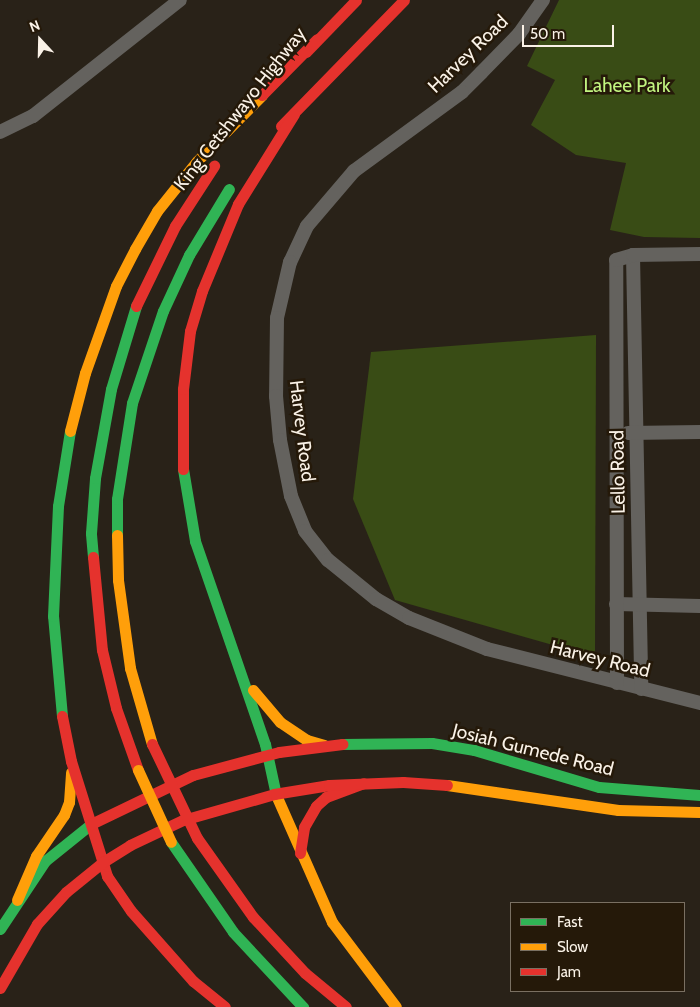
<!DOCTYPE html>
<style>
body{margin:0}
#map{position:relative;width:700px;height:1007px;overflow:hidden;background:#292218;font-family:Cabin,sans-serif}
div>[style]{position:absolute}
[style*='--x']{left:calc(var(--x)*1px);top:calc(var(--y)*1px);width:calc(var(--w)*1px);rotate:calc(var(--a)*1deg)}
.green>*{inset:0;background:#394c15}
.street>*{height:14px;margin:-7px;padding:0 7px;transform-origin:7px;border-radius:7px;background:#64625e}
.fast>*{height:11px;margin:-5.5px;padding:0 5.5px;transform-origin:5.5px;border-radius:5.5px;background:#30b455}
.slow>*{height:11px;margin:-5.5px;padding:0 5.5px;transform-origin:5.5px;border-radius:5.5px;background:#ff9f0a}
.jam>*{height:11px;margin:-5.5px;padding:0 5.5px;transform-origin:5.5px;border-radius:5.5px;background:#e5322d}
.slow-bridge>*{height:11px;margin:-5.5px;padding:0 5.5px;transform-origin:5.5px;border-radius:5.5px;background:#ff9f0a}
.jam-bridge>*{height:11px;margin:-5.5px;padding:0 5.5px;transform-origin:5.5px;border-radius:5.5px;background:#e5322d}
span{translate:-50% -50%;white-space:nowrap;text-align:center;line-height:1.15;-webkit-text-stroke:5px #251909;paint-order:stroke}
.street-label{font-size:19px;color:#faf2e7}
.park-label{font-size:19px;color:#c2f480}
.legend{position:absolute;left:510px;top:902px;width:175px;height:90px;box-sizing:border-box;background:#251909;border:1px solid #7a7062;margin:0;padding:6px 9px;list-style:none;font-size:15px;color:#faf2e7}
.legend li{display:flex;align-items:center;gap:10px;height:25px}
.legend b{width:25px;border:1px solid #7a7062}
.north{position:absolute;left:15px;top:15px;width:50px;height:50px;-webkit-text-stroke:4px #251909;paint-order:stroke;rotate:339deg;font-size:14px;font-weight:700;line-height:20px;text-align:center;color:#faf2e7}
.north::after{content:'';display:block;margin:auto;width:18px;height:22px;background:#faf2e7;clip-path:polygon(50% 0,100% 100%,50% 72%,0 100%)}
.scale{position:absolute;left:522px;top:25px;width:92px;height:22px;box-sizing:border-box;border:2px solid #faf2e7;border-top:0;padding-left:6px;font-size:15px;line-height:18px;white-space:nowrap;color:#faf2e7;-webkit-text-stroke:4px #251909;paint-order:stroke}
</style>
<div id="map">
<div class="green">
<div style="clip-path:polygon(559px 0,700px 0,700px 238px,644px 237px,610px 230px,626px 163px,576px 155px,531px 125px,555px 80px,527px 66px)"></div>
<div style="clip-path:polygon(596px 335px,595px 657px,395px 600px,353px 499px,371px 352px)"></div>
</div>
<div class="street">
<div style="--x:543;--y:0;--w:42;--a:125.2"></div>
<div style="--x:519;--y:34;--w:54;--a:134.3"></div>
<div style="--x:481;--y:73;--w:27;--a:135"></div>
<div style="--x:462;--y:92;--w:134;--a:143.8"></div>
<div style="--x:354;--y:171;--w:72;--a:130.5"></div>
<div style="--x:307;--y:226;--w:40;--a:115"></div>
<div style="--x:290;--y:262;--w:57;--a:103.1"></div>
<div style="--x:277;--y:318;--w:78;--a:90.7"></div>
<div style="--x:276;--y:396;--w:44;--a:84.8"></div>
<div style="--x:280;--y:440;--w:57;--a:78.9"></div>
<div style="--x:291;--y:496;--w:38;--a:68"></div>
<div style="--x:305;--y:531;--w:37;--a:52"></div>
<div style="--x:328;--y:560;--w:62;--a:39.1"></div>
<div style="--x:376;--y:599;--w:38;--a:30"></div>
<div style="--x:409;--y:618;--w:84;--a:21.7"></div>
<div style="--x:487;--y:649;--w:220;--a:14.2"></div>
<div style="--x:0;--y:132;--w:37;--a:-26"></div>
<div style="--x:33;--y:116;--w:187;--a:-38.3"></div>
<div style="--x:633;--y:255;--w:434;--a:88.9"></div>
<div style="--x:628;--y:433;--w:72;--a:-0.8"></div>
<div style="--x:616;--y:604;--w:84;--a:1.4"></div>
<div style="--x:617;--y:683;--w:423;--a:-90.1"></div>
<div style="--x:616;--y:260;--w:18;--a:-16"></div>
<div style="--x:633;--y:255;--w:67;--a:-0.9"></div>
</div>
<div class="fast">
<div style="--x:183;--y:469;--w:73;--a:80.5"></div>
<div style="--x:195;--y:541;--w:215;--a:71"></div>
<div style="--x:265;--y:744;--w:52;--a:77.8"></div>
<div style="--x:117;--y:535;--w:36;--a:-90"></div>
<div style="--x:117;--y:499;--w:97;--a:-81.1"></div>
<div style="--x:132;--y:403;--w:97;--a:-71.4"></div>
<div style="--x:163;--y:311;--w:62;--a:-65.1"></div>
<div style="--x:189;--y:255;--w:77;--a:-58.8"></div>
<div style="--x:93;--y:557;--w:24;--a:-95"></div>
<div style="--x:91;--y:533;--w:55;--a:-85.8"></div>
<div style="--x:95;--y:478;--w:90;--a:-79.8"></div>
<div style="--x:111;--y:389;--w:87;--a:-73.2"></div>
<div style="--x:62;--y:716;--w:100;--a:-95.1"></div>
<div style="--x:53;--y:616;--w:110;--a:-87.4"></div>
<div style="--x:58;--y:506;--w:76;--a:-80.9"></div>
<div style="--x:342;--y:744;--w:90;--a:-0.6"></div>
<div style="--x:432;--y:743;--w:43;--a:9.5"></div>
<div style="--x:474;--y:750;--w:130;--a:16.5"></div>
<div style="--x:599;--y:787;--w:101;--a:4.5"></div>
<div style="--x:171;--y:842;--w:109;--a:55.4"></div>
<div style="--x:233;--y:932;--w:103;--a:47"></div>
<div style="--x:0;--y:929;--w:82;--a:-56.5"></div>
<div style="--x:45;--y:861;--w:59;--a:-38.8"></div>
</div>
<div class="slow">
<div style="--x:70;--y:431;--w:60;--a:-75.5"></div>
<div style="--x:85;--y:373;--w:92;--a:-70.4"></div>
<div style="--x:116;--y:286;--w:42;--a:-62.8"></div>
<div style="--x:135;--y:249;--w:44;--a:-59.9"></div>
<div style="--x:157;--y:211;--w:64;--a:-51.3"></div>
<div style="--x:197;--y:161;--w:93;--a:-45.4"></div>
<div style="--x:117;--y:535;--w:45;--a:88.7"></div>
<div style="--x:118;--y:580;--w:89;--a:82.2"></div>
<div style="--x:130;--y:668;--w:79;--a:73.9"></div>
<div style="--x:253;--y:690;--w:42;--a:49.8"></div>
<div style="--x:280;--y:722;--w:32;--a:34"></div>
<div style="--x:307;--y:740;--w:18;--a:16"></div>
<div style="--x:447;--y:785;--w:173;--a:8.3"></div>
<div style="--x:618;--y:810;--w:82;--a:1.4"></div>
<div style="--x:276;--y:795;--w:139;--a:66.2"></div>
<div style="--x:332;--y:922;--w:106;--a:53"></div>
<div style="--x:17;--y:900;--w:48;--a:-66.6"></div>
<div style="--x:36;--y:856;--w:50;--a:-55.7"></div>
<div style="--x:64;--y:815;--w:14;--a:-69"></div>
<div style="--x:69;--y:802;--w:30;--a:-86"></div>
</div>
<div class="jam">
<div style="--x:306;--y:52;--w:72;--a:-46.1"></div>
<div style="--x:262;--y:95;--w:78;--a:-45.5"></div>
<div style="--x:281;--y:126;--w:176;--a:-45.7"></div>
<div style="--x:136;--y:306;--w:89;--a:-64"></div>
<div style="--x:175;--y:226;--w:72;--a:-57"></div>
<div style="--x:183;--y:469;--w:80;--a:-90"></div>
<div style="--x:183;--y:389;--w:58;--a:-83.1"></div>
<div style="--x:190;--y:331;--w:42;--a:-73.3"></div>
<div style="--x:202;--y:291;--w:94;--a:-67.5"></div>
<div style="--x:238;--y:204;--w:106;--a:-58.1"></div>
<div style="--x:93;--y:557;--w:93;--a:84.5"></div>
<div style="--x:102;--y:650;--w:60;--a:76.4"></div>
<div style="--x:116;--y:708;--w:66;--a:70.5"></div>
<div style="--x:62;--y:716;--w:46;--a:78.7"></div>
<div style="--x:71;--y:761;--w:121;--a:72.6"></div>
<div style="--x:107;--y:876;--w:42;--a:55.6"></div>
<div style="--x:131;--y:911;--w:94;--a:48.5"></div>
<div style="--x:193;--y:981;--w:41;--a:39.1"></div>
<div style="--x:91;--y:824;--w:113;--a:-25.7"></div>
<div style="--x:193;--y:775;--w:89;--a:-15"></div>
<div style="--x:279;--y:752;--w:64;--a:-7.2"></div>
<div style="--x:197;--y:838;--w:97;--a:54.7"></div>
<div style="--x:253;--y:917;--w:76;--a:47.1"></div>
<div style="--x:305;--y:973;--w:53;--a:39.7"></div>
<div style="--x:300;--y:853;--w:26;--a:-81"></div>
<div style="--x:304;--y:827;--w:24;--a:-60"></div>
<div style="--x:316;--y:806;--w:13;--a:-42"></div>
<div style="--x:326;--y:797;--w:40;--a:-20.2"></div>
<div style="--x:103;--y:862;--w:32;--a:-32"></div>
<div style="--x:130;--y:845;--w:59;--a:-25.3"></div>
<div style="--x:183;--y:820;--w:95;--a:-15.9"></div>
<div style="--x:274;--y:794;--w:56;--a:-9.3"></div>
<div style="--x:329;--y:785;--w:74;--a:-2.3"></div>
<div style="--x:403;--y:782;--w:44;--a:3.9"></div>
<div style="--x:0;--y:988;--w:74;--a:-60"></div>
<div style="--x:37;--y:924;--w:43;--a:-47.8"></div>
<div style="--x:66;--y:892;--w:48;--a:-39"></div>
</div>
<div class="slow-bridge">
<div style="--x:138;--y:770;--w:79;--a:65.4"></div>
</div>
<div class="jam-bridge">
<div style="--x:152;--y:744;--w:104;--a:64.4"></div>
</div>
<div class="street-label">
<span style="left:468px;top:54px;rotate:-44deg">Harvey Road</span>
<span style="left:240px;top:109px;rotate:-52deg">King Cetshwayo Highway</span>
<span style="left:302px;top:431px;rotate:83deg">Harvey Road</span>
<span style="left:618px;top:472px;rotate:-91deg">Lello Road</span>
<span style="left:600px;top:659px;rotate:14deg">Harvey Road</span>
<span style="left:533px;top:750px;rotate:14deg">Josiah Gumede Road</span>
</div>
<div class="park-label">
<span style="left:627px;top:86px">Lahee Park</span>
</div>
<ul class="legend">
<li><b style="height:6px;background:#30b455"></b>Fast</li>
<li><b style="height:6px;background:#ff9f0a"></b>Slow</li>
<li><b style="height:6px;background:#e5322d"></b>Jam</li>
</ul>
<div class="north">N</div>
<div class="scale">50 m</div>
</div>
